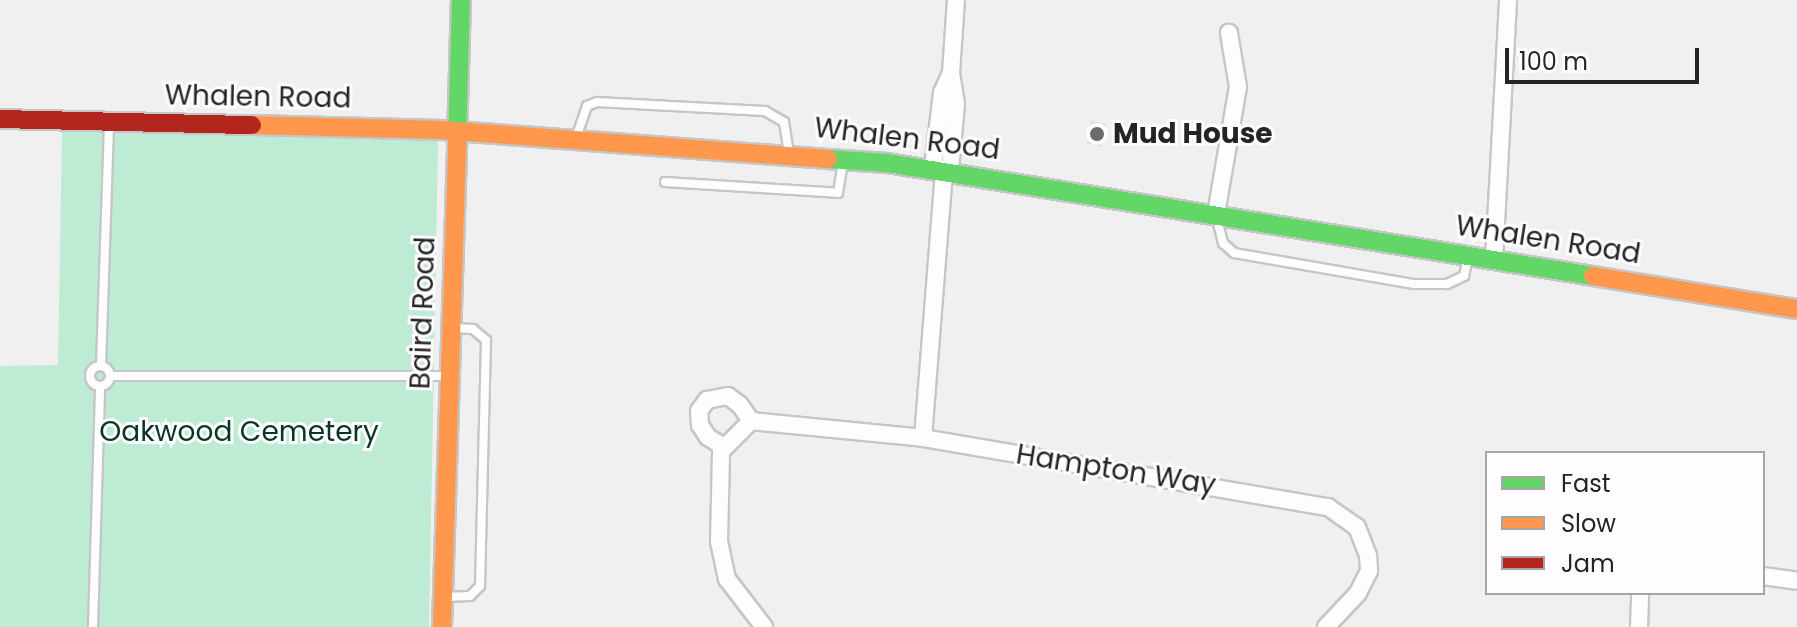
<!DOCTYPE html>
<style>
body{margin:0}
#map{position:relative;width:1797px;height:627px;overflow:hidden;background:#f0f0f1;font-family:Poppins,sans-serif}
div>[style]{position:absolute}
[style*='--x']{left:calc(var(--x)*1px);top:calc(var(--y)*1px);width:calc(var(--w)*1px);rotate:calc(var(--a)*1deg)}
.green>*{inset:0;background:#beebd3}
.building>*{inset:0;background:#e0dce6;transform-origin:0 0}
.roads{filter:drop-shadow(2px 0 #c7c6c7) drop-shadow(-2px 0 #c7c6c7) drop-shadow(0 2px #c7c6c7) drop-shadow(0 -2px #c7c6c7)}
.lane>*{height:8px;margin:-4px;padding:0 4px;transform-origin:4px;border-radius:4px;background:#fdfdfd}
.lane>.ring{margin:-4px;padding:0;box-sizing:content-box;background:none;border:8px solid #fdfdfd;border-radius:50%}
.street>*{height:16px;margin:-8px;padding:0 8px;transform-origin:8px;border-radius:8px;background:#fdfdfd}
.fast>*{height:18px;margin:-9px;padding:0 9px;transform-origin:9px;border-radius:9px;background:#63d668}
.slow>*{height:18px;margin:-9px;padding:0 9px;transform-origin:9px;border-radius:9px;background:#ff974d}
.jam>*{height:18px;margin:-9px;padding:0 9px;transform-origin:9px;border-radius:9px;background:#b3261e}
.dots>*{width:22px;height:22px;translate:-50% -50%;box-sizing:border-box;border:4px solid #fefcff;border-radius:50%}
span{translate:-50% -50%;white-space:nowrap;text-align:center;line-height:1.15;-webkit-text-stroke:6px #fefcff;paint-order:stroke}
.street-label{font-size:28px;color:#242325}
.poi-label{font-size:28px;color:#242325;font-weight:700}
.left{translate:0 -50%;text-align:left}
.park-label{font-size:28px;color:#073723}
.legend{position:absolute;left:1485px;top:451px;width:280px;height:144px;box-sizing:border-box;background:#fefcff;border:2px solid #a7a5a8;margin:0;padding:10px 14px;list-style:none;font-size:24px;color:#242325}
.legend li{display:flex;align-items:center;gap:16px;height:40px}
.legend b{width:40px;border:2px solid #a7a5a8}
.scale{position:absolute;left:1505px;top:48px;width:194px;height:36px;box-sizing:border-box;border:4px solid #242325;border-top:0;padding-left:10px;font-size:24px;line-height:28px;white-space:nowrap;color:#242325;-webkit-text-stroke:6px #fefcff;paint-order:stroke}
</style>
<div id="map">
<div class="green">
<div style="clip-path:polygon(62px 131px,438px 141px,429px 627px,0 627px,0 366px,58px 365px)"></div>
</div>
<div class="building">
<div style="left:1091px;top:121px;width:15px;height:23px;rotate:11deg"></div>
<div style="left:410px;top:354px;width:13px;height:14px"></div>
</div>
<div class="roads">
<div class="lane">
<div style="--x:576;--y:138;--w:34;--a:-71"></div>
<div style="--x:587;--y:106;--w:11;--a:-22"></div>
<div style="--x:597;--y:102;--w:168;--a:3.1"></div>
<div style="--x:765;--y:111;--w:22;--a:30"></div>
<div style="--x:784;--y:122;--w:31;--a:81"></div>
<div style="--x:665;--y:182;--w:173;--a:3.6"></div>
<div style="--x:838;--y:193;--w:33;--a:-81"></div>
<div style="--x:1217;--y:219;--w:25;--a:76"></div>
<div style="--x:1223;--y:243;--w:15;--a:42"></div>
<div style="--x:1234;--y:253;--w:183;--a:9.8"></div>
<div style="--x:1414;--y:284;--w:33;--a:0"></div>
<div style="--x:1447;--y:284;--w:19;--a:-25"></div>
<div style="--x:1464;--y:276;--w:19;--a:-78"></div>
<div class="ring" style="left:90px;top:366px;width:12px;height:12px"></div>
<div style="--x:101;--y:366;--w:244;--a:-88.1"></div>
<div style="--x:110;--y:376;--w:340;--a:0"></div>
<div style="--x:444;--y:597;--w:26;--a:-2"></div>
<div style="--x:470;--y:596;--w:14;--a:-45"></div>
<div style="--x:480;--y:586;--w:246;--a:-88.6"></div>
<div style="--x:486;--y:340;--w:17;--a:-140"></div>
<div style="--x:473;--y:329;--w:19;--a:-177"></div>
<div style="--x:93;--y:627;--w:241;--a:-88.3"></div>
</div>
<div class="street">
<div style="--x:933;--y:168;--w:76;--a:-83.2"></div>
<div style="--x:942;--y:93;--w:22;--a:-66"></div>
<div style="--x:950;--y:170;--w:66;--a:-84.8"></div>
<div style="--x:956;--y:104;--w:31;--a:-99"></div>
<div style="--x:951;--y:73;--w:73;--a:-86.1"></div>
<div style="--x:1216;--y:214;--w:129;--a:-80.2"></div>
<div style="--x:1238;--y:87;--w:55;--a:-99.5"></div>
<div style="--x:1494;--y:260;--w:260;--a:-86.9"></div>
<div style="--x:923;--y:438;--w:270;--a:-85.5"></div>
<div style="--x:724;--y:447;--w:19;--a:-148"></div>
<div style="--x:708;--y:437;--w:14;--a:-124"></div>
<div style="--x:700;--y:425;--w:14;--a:-94"></div>
<div style="--x:699;--y:411;--w:14;--a:-54"></div>
<div style="--x:707;--y:400;--w:21;--a:-11"></div>
<div style="--x:728;--y:396;--w:15;--a:37"></div>
<div style="--x:740;--y:405;--w:19;--a:55"></div>
<div style="--x:1763;--y:576;--w:34;--a:8"></div>
<div style="--x:764;--y:627;--w:61;--a:-127.6"></div>
<div style="--x:727;--y:579;--w:38;--a:-102"></div>
<div style="--x:719;--y:542;--w:91;--a:-88.7"></div>
<div style="--x:721;--y:451;--w:42;--a:-45"></div>
<div style="--x:751;--y:421;--w:173;--a:5.6"></div>
<div style="--x:923;--y:438;--w:411;--a:9.7"></div>
<div style="--x:1328;--y:507;--w:35;--a:35"></div>
<div style="--x:1357;--y:527;--w:30;--a:69"></div>
<div style="--x:1368;--y:555;--w:16;--a:86"></div>
<div style="--x:1369;--y:571;--w:25;--a:117"></div>
<div style="--x:1358;--y:593;--w:47;--a:133.3"></div>
<div style="--x:1639;--y:627;--w:34;--a:-88"></div>
</div>
<div class="fast">
<div style="--x:457;--y:141;--w:141;--a:-88.4"></div>
<div style="--x:828;--y:159;--w:59;--a:3.9"></div>
<div style="--x:887;--y:163;--w:715;--a:9.09"></div>
</div>
<div class="slow">
<div style="--x:252;--y:125;--w:190;--a:1.5"></div>
<div style="--x:442;--y:130;--w:387;--a:4.3"></div>
<div style="--x:1593;--y:276;--w:207;--a:9.2"></div>
<div style="--x:442;--y:627;--w:486;--a:-88.2"></div>
</div>
<div class="jam">
<div style="--x:0;--y:119;--w:252;--a:1.4"></div>
</div>
</div>
<div class="dots">
<div style="left:1097px;top:134px;background:#6b6b6c"></div>
</div>
<div class="street-label">
<span style="left:258px;top:97px;rotate:1deg">Whalen Road</span>
<span style="left:907px;top:139px;rotate:7deg">Whalen Road</span>
<span style="left:1548px;top:240px;rotate:9deg">Whalen Road</span>
<span style="left:423px;top:313px;rotate:-88deg">Baird Road</span>
<span style="left:1116px;top:470px;rotate:9deg">Hampton Way</span>
</div>
<div class="poi-label">
<span class="left" style="left:1113px;top:134px">Mud House</span>
</div>
<div class="park-label">
<span style="left:239px;top:432px">Oakwood Cemetery</span>
</div>
<ul class="legend">
<li><b style="height:10px;background:#63d668"></b>Fast</li>
<li><b style="height:10px;background:#ff974d"></b>Slow</li>
<li><b style="height:10px;background:#b3261e"></b>Jam</li>
</ul>
<div class="scale">100 m</div>
</div>
